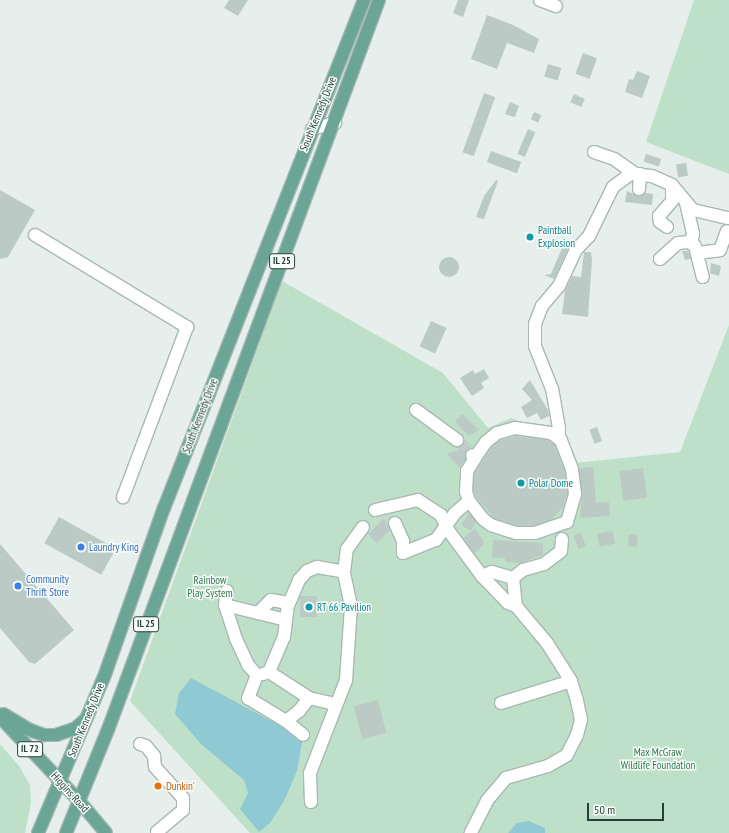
<!DOCTYPE html>
<style>
body{margin:0}
#map{position:relative;width:729px;height:833px;overflow:hidden;background:#e6efeb;font-family:"PT Sans Narrow",sans-serif}
div>[style]{position:absolute}
[style*='--x']{left:calc(var(--x)*1px);top:calc(var(--y)*1px);width:calc(var(--w)*1px);rotate:calc(var(--a)*1deg)}
.green>*{inset:0;background:#bfe0c8}
.water>*{inset:0;background:#8ec9d4}
.building>*{inset:0;background:#bbcac4;transform-origin:0 0}
.round{border-radius:50%}
.minor-tunnel>*{height:12px;margin-top:-6px;transform-origin:0;background:repeating-linear-gradient(90deg,#bfccc8 0 12px,transparent 0 18px)}
.roads{filter:drop-shadow(1px 0 #a8b8b2) drop-shadow(-1px 0 #a8b8b2) drop-shadow(0 1px #a8b8b2) drop-shadow(0 -1px #a8b8b2)}
.minor>*{height:12px;margin:-6px;padding:0 6px;transform-origin:6px;border-radius:6px;background:#fff}
.major>*{height:12px;margin:-6px;padding:0 6px;transform-origin:6px;border-radius:6px;background:#6aa596}
.dots>*{width:11px;height:11px;translate:-50% -50%;box-sizing:border-box;border:2px solid #f7fbf9;border-radius:50%}
span{translate:-50% -50%;white-space:nowrap;text-align:center;line-height:1.15;-webkit-text-stroke:3px #f7fbf9;paint-order:stroke}
.shield-label span{padding:1px 3px;background:#f7fbf9;border:1px solid;border-radius:3px;-webkit-text-stroke-width:0}
.shield-label{font-size:10px;color:#24423a;font-weight:700}
.street-label{font-size:11px;color:#24423a}
.culture-label{font-size:11px;color:#0d838f}
.left{translate:0 -50%;text-align:left}
.shop-label{font-size:11px;color:#366cbe}
.park-label{font-size:11px;color:#2d7a4b}
.food-label{font-size:11px;color:#c56008}
.scale{position:absolute;left:587px;top:803px;width:77px;height:18px;box-sizing:border-box;border:2px solid #24423a;border-top:0;padding-left:5px;font-size:12px;line-height:14px;white-space:nowrap;color:#24423a;-webkit-text-stroke:3px #f7fbf9;paint-order:stroke}
</style>
<div id="map">
<div class="green">
<div style="clip-path:polygon(694px 0,729px 0,729px 174px,646px 142px)"></div>
<div style="clip-path:polygon(282px 281px,443px 373px,488px 428px,511px 418px,553px 433px,575px 463px,680px 452px,729px 325px,729px 833px,250px 833px,130px 701px)"></div>
<div style="clip-path:polygon(0 744px,19px 766px,30px 785px,31px 803px,25px 833px,0 833px)"></div>
</div>
<div class="water">
<div style="clip-path:polygon(191px 678px,303px 738px,297px 771px,284px 801px,270px 823px,259px 832px,240px 809px,248px 793px,244px 780px,202px 745px,175px 714px,179px 693px)"></div>
<div style="clip-path:polygon(529px 821px,545px 828px,545px 833px,508px 833px,517px 823px)"></div>
</div>
<div class="building">
<div style="clip-path:polygon(229px 0,248px 0,238px 16px,224px 8px)"></div>
<div style="clip-path:polygon(458px 0,469px 0,463px 17px,453px 13px)"></div>
<div style="clip-path:polygon(487px 15px,513px 25px,539px 39px,534px 53px,507px 43px,497px 69px,471px 59px)"></div>
<div style="left:583px;top:53px;width:15px;height:22px;rotate:20deg"></div>
<div style="left:548px;top:64px;width:14px;height:13px;rotate:17deg"></div>
<div style="clip-path:polygon(637px 71px,650px 76px,642px 98px,625px 92px,629px 79px,633px 80px)"></div>
<div style="left:484px;top:93px;width:12px;height:63px;rotate:20deg"></div>
<div style="left:574px;top:94px;width:12px;height:9px;rotate:24deg"></div>
<div style="clip-path:polygon(510px 102px,519px 106px,515px 117px,505px 114px)"></div>
<div style="left:534px;top:112px;width:8px;height:8px;rotate:23deg"></div>
<div style="left:528px;top:129px;width:8px;height:27px;rotate:23deg"></div>
<div style="left:491px;top:151px;width:32px;height:12px;rotate:20deg"></div>
<div style="left:646px;top:154px;width:16px;height:8px;rotate:18deg"></div>
<div style="left:686px;top:163px;width:13px;height:10px;rotate:81deg"></div>
<div style="clip-path:polygon(496px 180px,498px 181px,484px 219px,476px 217px,484px 196px)"></div>
<div style="clip-path:polygon(0 190px,35px 210px,8px 257px,0 259px)"></div>
<div style="clip-path:polygon(627px 191px,638px 196px,645px 193px,653px 194px,652px 205px,625px 202px)"></div>
<div style="clip-path:polygon(563px 246px,568px 249px,554px 279px,544px 275px,551px 274px)"></div>
<div style="clip-path:polygon(682px 251px,688px 251px,691px 259px,685px 260px)"></div>
<div style="clip-path:polygon(584px 252px,591px 252px,592px 260px,588px 317px,562px 314px,565px 291px,572px 276px,581px 277px)"></div>
<div class="round" style="left:439px;top:257px;width:20px;height:20px"></div>
<div style="clip-path:polygon(711px 263px,721px 266px,719px 276px,710px 273px)"></div>
<div style="left:431px;top:321px;width:17px;height:28px;rotate:24deg"></div>
<div style="clip-path:polygon(484px 369px,489px 378px,481px 383px,484px 388px,472px 396px,460px 378px,473px 370px,475px 374px)"></div>
<div style="clip-path:polygon(530px 380px,548px 410px,549px 416px,541px 420px,537px 413px,527px 418px,521px 407px,532px 400px,522px 389px)"></div>
<div style="clip-path:polygon(462px 414px,479px 430px,469px 436px,455px 422px)"></div>
<div style="left:597px;top:427px;width:15px;height:8px;rotate:70deg"></div>
<div style="clip-path:polygon(516px 436px,548px 440px,554px 444px,565px 471px,567px 493px,563px 507px,552px 519px,534px 526px,517px 526px,494px 518px,476px 497px,474px 491px,474px 473px,492px 447px,501px 440px)"></div>
<div style="clip-path:polygon(475px 444px,466px 450px,466px 459px,459px 467px,447px 454px)"></div>
<div style="clip-path:polygon(593px 467px,596px 503px,609px 502px,610px 516px,580px 518px,582px 493px,579px 468px)"></div>
<div style="left:643px;top:468px;width:30px;height:24px;rotate:82deg"></div>
<div style="clip-path:polygon(469px 513px,476px 522px,471px 531px,461px 525px)"></div>
<div style="left:59px;top:517px;width:65px;height:30px;rotate:29deg"></div>
<div style="clip-path:polygon(384px 518px,390px 530px,377px 543px,368px 534px)"></div>
<div style="clip-path:polygon(475px 529px,483px 540px,484px 545px,474px 553px,463px 538px)"></div>
<div style="left:613px;top:531px;width:13px;height:16px;rotate:81deg"></div>
<div style="left:581px;top:533px;width:14px;height:8px;rotate:69deg"></div>
<div style="left:629px;top:534px;width:9px;height:12px;rotate:6deg"></div>
<div style="clip-path:polygon(493px 540px,543px 543px,543px 555px,521px 563px,505px 562px,505px 558px,492px 557px)"></div>
<div style="clip-path:polygon(0 544px,74px 630px,35px 664px,29px 662px,0 628px)"></div>
<div style="left:300px;top:596px;width:17px;height:21px"></div>
<div style="left:378px;top:700px;width:34px;height:25px;rotate:76deg"></div>
</div>
<div class="minor-tunnel">
<div style="--x:457;--y:440;--w:21;--a:45"></div>
</div>
<div class="roads">
<div class="minor">
<div style="--x:540;--y:0;--w:17;--a:21"></div>
<div style="--x:312;--y:129;--w:24;--a:-15"></div>
<div style="--x:594;--y:152;--w:21;--a:19"></div>
<div style="--x:614;--y:159;--w:24;--a:35"></div>
<div style="--x:639;--y:189;--w:15;--a:-86"></div>
<div style="--x:686;--y:203;--w:32;--a:77"></div>
<div style="--x:693;--y:234;--w:9;--a:103"></div>
<div style="--x:667;--y:227;--w:9;--a:-144"></div>
<div style="--x:660;--y:222;--w:6;--a:-99"></div>
<div style="--x:659;--y:216;--w:20;--a:-49"></div>
<div style="--x:672;--y:201;--w:16;--a:-90"></div>
<div style="--x:35;--y:235;--w:178;--a:31.2"></div>
<div style="--x:187;--y:327;--w:182;--a:110.6"></div>
<div style="--x:697;--y:253;--w:23;--a:-7"></div>
<div style="--x:720;--y:250;--w:20;--a:-70"></div>
<div style="--x:660;--y:259;--w:24;--a:-42"></div>
<div style="--x:678;--y:243;--w:11;--a:-5"></div>
<div style="--x:689;--y:242;--w:7;--a:34"></div>
<div style="--x:695;--y:246;--w:32;--a:76"></div>
<div style="--x:416;--y:410;--w:51;--a:36.2"></div>
<div style="--x:559;--y:439;--w:11;--a:-90"></div>
<div style="--x:559;--y:428;--w:40;--a:-100"></div>
<div style="--x:552;--y:389;--w:46;--a:-111.6"></div>
<div style="--x:535;--y:346;--w:22;--a:-90"></div>
<div style="--x:535;--y:324;--w:19;--a:-69"></div>
<div style="--x:542;--y:306;--w:26;--a:-50"></div>
<div style="--x:559;--y:286;--w:38;--a:-65"></div>
<div style="--x:575;--y:251;--w:21;--a:-47"></div>
<div style="--x:589;--y:236;--w:55;--a:-63.9"></div>
<div style="--x:613;--y:187;--w:21;--a:-37"></div>
<div style="--x:630;--y:174;--w:22;--a:5"></div>
<div style="--x:652;--y:176;--w:22;--a:24"></div>
<div style="--x:672;--y:185;--w:33;--a:50"></div>
<div style="--x:693;--y:210;--w:36;--a:13"></div>
<div style="--x:469;--y:501;--w:23;--a:52"></div>
<div style="--x:483;--y:519;--w:10;--a:37"></div>
<div style="--x:491;--y:525;--w:26;--a:18"></div>
<div style="--x:516;--y:533;--w:19;--a:0"></div>
<div style="--x:535;--y:533;--w:34;--a:-19"></div>
<div style="--x:567;--y:522;--w:29;--a:-74"></div>
<div style="--x:575;--y:494;--w:25;--a:-97"></div>
<div style="--x:572;--y:469;--w:31;--a:-111"></div>
<div style="--x:561;--y:440;--w:12;--a:-145"></div>
<div style="--x:551;--y:433;--w:36;--a:-172"></div>
<div style="--x:515;--y:428;--w:19;--a:164"></div>
<div style="--x:497;--y:433;--w:14;--a:141"></div>
<div style="--x:486;--y:442;--w:19;--a:125"></div>
<div style="--x:375;--y:510;--w:44;--a:-13.1"></div>
<div style="--x:418;--y:500;--w:27;--a:33"></div>
<div style="--x:441;--y:515;--w:17;--a:65"></div>
<div style="--x:448;--y:530;--w:57;--a:53.5"></div>
<div style="--x:482;--y:576;--w:37;--a:46"></div>
<div style="--x:508;--y:603;--w:9;--a:21"></div>
<div style="--x:516;--y:606;--w:48;--a:50"></div>
<div style="--x:547;--y:643;--w:45;--a:57.7"></div>
<div style="--x:571;--y:681;--w:21;--a:73"></div>
<div style="--x:577;--y:701;--w:19;--a:78"></div>
<div style="--x:581;--y:720;--w:16;--a:105"></div>
<div style="--x:577;--y:735;--w:22;--a:117"></div>
<div style="--x:567;--y:755;--w:22;--a:150"></div>
<div style="--x:548;--y:766;--w:44;--a:164.1"></div>
<div style="--x:506;--y:778;--w:30;--a:130"></div>
<div style="--x:487;--y:801;--w:36;--a:117"></div>
<div style="--x:395;--y:523;--w:20;--a:66"></div>
<div style="--x:403;--y:541;--w:12;--a:90"></div>
<div style="--x:403;--y:553;--w:35;--a:-22"></div>
<div style="--x:436;--y:540;--w:33;--a:-55"></div>
<div style="--x:455;--y:513;--w:18;--a:-41"></div>
<div style="--x:469;--y:501;--w:9;--a:-108"></div>
<div style="--x:466;--y:492;--w:21;--a:-87"></div>
<div style="--x:467;--y:471;--w:15;--a:-58"></div>
<div style="--x:475;--y:458;--w:4;--a:-135"></div>
<div style="--x:482;--y:576;--w:11;--a:-22"></div>
<div style="--x:492;--y:572;--w:22;--a:16"></div>
<div style="--x:513;--y:578;--w:13;--a:-39"></div>
<div style="--x:523;--y:570;--w:22;--a:-16"></div>
<div style="--x:544;--y:564;--w:21;--a:-37"></div>
<div style="--x:561;--y:551;--w:12;--a:-85"></div>
<div style="--x:513;--y:578;--w:28;--a:84"></div>
<div style="--x:227;--y:591;--w:14;--a:98"></div>
<div style="--x:225;--y:605;--w:36;--a:72"></div>
<div style="--x:236;--y:639;--w:29;--a:65"></div>
<div style="--x:248;--y:665;--w:13;--a:48"></div>
<div style="--x:225;--y:605;--w:63;--a:13.8"></div>
<div style="--x:258;--y:613;--w:18;--a:-45"></div>
<div style="--x:271;--y:600;--w:17;--a:10"></div>
<div style="--x:269;--y:672;--w:38;--a:-67"></div>
<div style="--x:284;--y:637;--w:31;--a:-83"></div>
<div style="--x:288;--y:606;--w:28;--a:-67"></div>
<div style="--x:299;--y:580;--w:12;--a:-48"></div>
<div style="--x:307;--y:571;--w:11;--a:-22"></div>
<div style="--x:317;--y:567;--w:27;--a:10"></div>
<div style="--x:263;--y:674;--w:6;--a:-18"></div>
<div style="--x:269;--y:672;--w:48;--a:33"></div>
<div style="--x:309;--y:698;--w:27;--a:13"></div>
<div style="--x:257;--y:675;--w:25;--a:111"></div>
<div style="--x:248;--y:698;--w:44;--a:31.2"></div>
<div style="--x:286;--y:721;--w:22;--a:39"></div>
<div style="--x:501;--y:703;--w:73;--a:-17.4"></div>
<div style="--x:286;--y:721;--w:16;--a:-38"></div>
<div style="--x:299;--y:711;--w:16;--a:-52"></div>
<div style="--x:140;--y:744;--w:6;--a:18"></div>
<div style="--x:146;--y:746;--w:13;--a:51"></div>
<div style="--x:154;--y:756;--w:11;--a:85"></div>
<div style="--x:155;--y:767;--w:42;--a:47.9"></div>
<div style="--x:183;--y:798;--w:12;--a:90"></div>
<div style="--x:183;--y:810;--w:34;--a:140"></div>
<div style="--x:311;--y:802;--w:29;--a:-92"></div>
<div style="--x:310;--y:773;--w:100;--a:-68.8"></div>
<div style="--x:346;--y:680;--w:74;--a:-86.1"></div>
<div style="--x:351;--y:606;--w:35;--a:-102"></div>
<div style="--x:344;--y:572;--w:23;--a:-83"></div>
<div style="--x:347;--y:549;--w:27;--a:-54"></div>
</div>
<div class="major">
<div style="--x:3;--y:714;--w:31;--a:31"></div>
<div style="--x:30;--y:730;--w:15;--a:20"></div>
<div style="--x:44;--y:735;--w:12;--a:0"></div>
<div style="--x:56;--y:735;--w:21;--a:-19"></div>
<div style="--x:76;--y:728;--w:13;--a:-42"></div>
<div style="--x:0;--y:717;--w:117;--a:46.7"></div>
<div style="--x:80;--y:802;--w:40;--a:50"></div>
<div style="--x:38;--y:833;--w:169;--a:-67.1"></div>
<div style="--x:104;--y:677;--w:179;--a:-70.5"></div>
<div style="--x:164;--y:508;--w:546;--a:-68.51"></div>
<div style="--x:66;--y:833;--w:114;--a:-67.9"></div>
<div style="--x:109;--y:727;--w:776;--a:-69.63"></div>
</div>
</div>
<div class="dots">
<div style="left:530px;top:237px;background:#0f9aa8"></div>
<div style="left:521px;top:483px;background:#0f9aa8"></div>
<div style="left:81px;top:547px;background:#3f7fe0"></div>
<div style="left:18px;top:586px;background:#3f7fe0"></div>
<div style="left:309px;top:607px;background:#0f9aa8"></div>
<div style="left:158px;top:786px;background:#e8710a"></div>
</div>
<div class="shield-label">
<span style="left:282px;top:261px">IL 25</span>
<span style="left:146px;top:624px">IL 25</span>
<span style="left:30px;top:749px">IL 72</span>
</div>
<div class="street-label">
<span style="left:318px;top:114px;rotate:-68deg">South Kennedy Drive</span>
<span style="left:200px;top:416px;rotate:-69deg">South Kennedy Drive</span>
<span style="left:86px;top:720px;rotate:-68deg">South Kennedy Drive</span>
<span style="left:70px;top:792px;rotate:48deg">Higgins Road</span>
</div>
<div class="culture-label">
<span class="left" style="left:538px;top:237px">Paintball<br>Explosion</span>
<span class="left" style="left:529px;top:483px">Polar Dome</span>
<span class="left" style="left:317px;top:607px">RT 66 Pavilion</span>
</div>
<div class="shop-label">
<span class="left" style="left:89px;top:547px">Laundry King</span>
<span class="left" style="left:26px;top:586px">Community<br>Thrift Store</span>
</div>
<div class="park-label">
<span style="left:210px;top:587px">Rainbow<br>Play System</span>
<span style="left:658px;top:759px">Max McGraw<br>Wildlife Foundation</span>
</div>
<div class="food-label">
<span class="left" style="left:166px;top:786px">Dunkin'</span>
</div>
<div class="scale">50 m</div>
</div>
